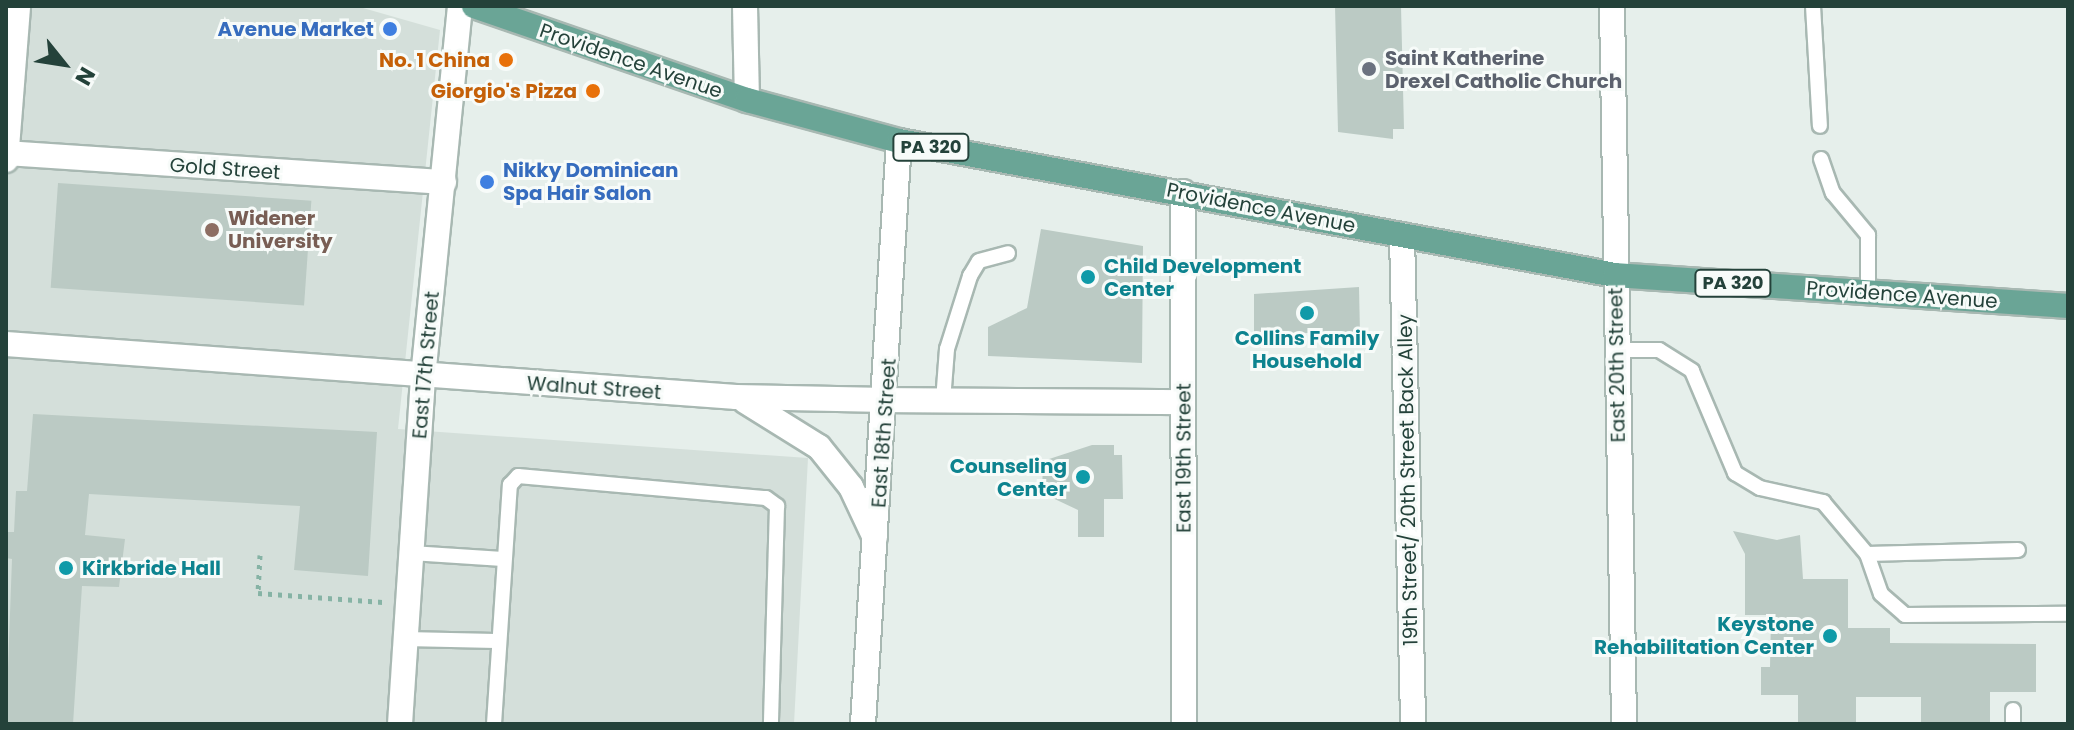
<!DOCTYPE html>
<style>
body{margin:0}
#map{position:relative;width:2074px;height:730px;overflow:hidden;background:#e6efeb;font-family:Poppins,sans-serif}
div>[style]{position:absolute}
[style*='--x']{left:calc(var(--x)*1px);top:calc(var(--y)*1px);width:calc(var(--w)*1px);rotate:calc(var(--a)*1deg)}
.built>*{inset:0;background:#d4dfda}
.building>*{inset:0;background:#bbcac4;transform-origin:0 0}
.path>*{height:5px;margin-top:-2.5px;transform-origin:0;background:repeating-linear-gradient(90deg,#86b3a5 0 4px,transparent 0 10px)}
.roads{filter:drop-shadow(2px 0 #a8b8b2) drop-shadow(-2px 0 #a8b8b2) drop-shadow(0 2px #a8b8b2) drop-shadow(0 -2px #a8b8b2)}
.service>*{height:14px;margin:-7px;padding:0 7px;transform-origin:7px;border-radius:7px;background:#fff}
.minor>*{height:24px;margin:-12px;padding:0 12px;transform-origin:12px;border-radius:12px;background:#fff}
.tertiary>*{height:24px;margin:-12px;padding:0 12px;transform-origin:12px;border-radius:12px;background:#fff}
.primary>*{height:24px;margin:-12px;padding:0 12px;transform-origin:12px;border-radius:12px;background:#6aa596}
.dots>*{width:22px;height:22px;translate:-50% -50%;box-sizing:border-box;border:4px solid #f7fbf9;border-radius:50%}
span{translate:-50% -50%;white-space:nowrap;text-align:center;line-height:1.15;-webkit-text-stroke:6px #f7fbf9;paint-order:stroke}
.shield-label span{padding:2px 6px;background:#f7fbf9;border:2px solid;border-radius:6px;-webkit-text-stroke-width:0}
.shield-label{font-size:18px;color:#24423a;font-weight:700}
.shop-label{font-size:20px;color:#366cbe;font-weight:700}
.right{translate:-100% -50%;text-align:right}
.left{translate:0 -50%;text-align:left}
.worship-label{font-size:20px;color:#5b616d;font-weight:700}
.food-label{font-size:20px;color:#c56008;font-weight:700}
.street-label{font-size:20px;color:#24423a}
.education-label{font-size:20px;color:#785e54;font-weight:700}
.culture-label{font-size:20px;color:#0d838f;font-weight:700}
.frame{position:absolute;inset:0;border:8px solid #24423a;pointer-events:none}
.north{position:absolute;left:24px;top:24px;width:80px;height:80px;-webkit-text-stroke:6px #f7fbf9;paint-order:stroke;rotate:120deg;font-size:22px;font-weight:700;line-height:32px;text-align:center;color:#24423a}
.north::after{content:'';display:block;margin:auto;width:28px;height:36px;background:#24423a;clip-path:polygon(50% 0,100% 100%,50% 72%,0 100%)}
</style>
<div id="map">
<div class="built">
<div style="clip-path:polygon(6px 6px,356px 6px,440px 30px,398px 429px,808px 458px,794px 724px,6px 724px)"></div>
</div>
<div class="building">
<div style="clip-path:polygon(1335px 6px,1401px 6px,1404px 129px,1393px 129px,1393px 139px,1338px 132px)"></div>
<div style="left:58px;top:183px;width:254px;height:105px;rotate:4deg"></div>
<div style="clip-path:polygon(1041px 229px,1143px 246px,1142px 363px,988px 356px,988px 327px,1027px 308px)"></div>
<div style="clip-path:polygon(1359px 287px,1360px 334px,1254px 332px,1254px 294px)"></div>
<div style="clip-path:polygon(33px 414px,377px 432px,368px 576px,294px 570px,300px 506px,89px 494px,85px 535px,125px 539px,119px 587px,82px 586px,73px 724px,6px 723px,12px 559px,6px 558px,6px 532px,14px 532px,16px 491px,27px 491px)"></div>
<div style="clip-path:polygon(1092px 445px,1114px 445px,1114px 455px,1122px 455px,1123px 499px,1104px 499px,1104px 537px,1078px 537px,1078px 510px,1042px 493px,1043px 461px)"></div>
<div style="clip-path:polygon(1733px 531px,1777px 540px,1800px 535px,1803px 579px,1848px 579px,1848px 628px,1890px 628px,1890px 643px,2036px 644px,2036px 692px,1990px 692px,1990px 724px,1921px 724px,1921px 697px,1856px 697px,1856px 724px,1798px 724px,1798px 695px,1761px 695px,1761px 667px,1770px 667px,1771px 615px,1745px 615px,1745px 554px)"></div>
</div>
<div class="path">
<div style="--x:260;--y:555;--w:38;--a:93"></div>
<div style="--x:258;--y:593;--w:125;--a:4.1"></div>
</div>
<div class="roads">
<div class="service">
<div style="--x:1813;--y:6;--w:120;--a:86.7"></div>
<div style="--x:1821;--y:159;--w:36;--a:71"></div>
<div style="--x:1833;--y:193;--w:55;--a:50.2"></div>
<div style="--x:1868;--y:235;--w:57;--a:90"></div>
<div style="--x:1617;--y:350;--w:42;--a:0"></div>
<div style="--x:1659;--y:350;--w:39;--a:32"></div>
<div style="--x:1692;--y:371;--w:111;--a:67.1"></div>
<div style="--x:1735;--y:473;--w:29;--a:31"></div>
<div style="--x:1760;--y:488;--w:65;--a:12.5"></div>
<div style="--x:1823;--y:502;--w:68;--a:49.8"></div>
<div style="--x:1867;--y:554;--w:151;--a:-1.5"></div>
<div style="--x:943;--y:401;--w:52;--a:-85.6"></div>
<div style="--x:947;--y:349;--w:77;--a:-72.5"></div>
<div style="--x:970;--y:276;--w:17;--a:-59"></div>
<div style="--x:979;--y:261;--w:30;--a:-15"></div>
<div style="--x:411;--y:553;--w:92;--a:3.7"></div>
<div style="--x:1867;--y:554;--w:42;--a:70.7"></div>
<div style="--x:1881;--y:594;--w:32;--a:41"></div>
<div style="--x:1905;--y:615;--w:163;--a:-0.4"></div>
<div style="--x:405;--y:639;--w:91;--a:1.3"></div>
<div style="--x:494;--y:724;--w:240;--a:-86.2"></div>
<div style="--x:510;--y:485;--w:12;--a:-48"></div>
<div style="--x:518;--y:476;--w:249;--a:5.1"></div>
<div style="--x:766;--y:498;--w:14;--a:36"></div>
<div style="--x:777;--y:506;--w:218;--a:91.6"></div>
<div style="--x:2013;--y:724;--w:14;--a:-90"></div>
</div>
<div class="minor">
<div style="--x:745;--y:6;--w:94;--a:88.8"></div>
<div style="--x:1612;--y:6;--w:718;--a:89.04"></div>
<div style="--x:6;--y:153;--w:439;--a:3.8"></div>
<div style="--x:6;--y:160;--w:154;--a:-85.5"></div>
<div style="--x:1183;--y:192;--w:532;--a:89.89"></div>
<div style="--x:1402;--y:235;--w:489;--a:88.7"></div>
<div style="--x:887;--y:400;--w:296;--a:0.4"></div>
<div style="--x:400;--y:724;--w:348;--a:-86.2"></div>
<div style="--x:423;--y:377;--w:373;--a:-84.3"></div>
</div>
<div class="tertiary">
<div style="--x:6;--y:344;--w:732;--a:4.15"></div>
<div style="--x:736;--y:397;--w:151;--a:1.1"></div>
<div style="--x:745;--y:401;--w:87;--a:31.9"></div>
<div style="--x:819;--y:447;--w:51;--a:51.3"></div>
<div style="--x:851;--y:487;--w:56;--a:64.8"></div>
<div style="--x:863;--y:724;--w:584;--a:-86.47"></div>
</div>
<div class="primary">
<div style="--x:474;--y:6;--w:289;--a:19"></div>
<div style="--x:747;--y:100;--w:157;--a:15.1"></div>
<div style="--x:899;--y:141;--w:728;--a:10.6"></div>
<div style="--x:1615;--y:275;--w:454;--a:3.9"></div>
</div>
</div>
<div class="dots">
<div style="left:390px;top:29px;background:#3f7fe0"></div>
<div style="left:506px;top:60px;background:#e8710a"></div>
<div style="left:1369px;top:69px;background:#6b7280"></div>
<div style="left:593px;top:91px;background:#e8710a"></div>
<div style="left:487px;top:182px;background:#3f7fe0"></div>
<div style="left:212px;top:230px;background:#8d6e63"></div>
<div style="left:1088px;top:277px;background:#0f9aa8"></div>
<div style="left:1307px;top:313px;background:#0f9aa8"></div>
<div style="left:1083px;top:477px;background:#0f9aa8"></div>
<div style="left:66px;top:568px;background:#0f9aa8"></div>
<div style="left:1830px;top:636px;background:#0f9aa8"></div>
</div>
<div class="shield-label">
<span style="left:931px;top:147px">PA 320</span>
<span style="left:1733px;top:283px">PA 320</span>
</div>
<div class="shop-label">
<span class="right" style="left:374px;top:29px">Avenue Market</span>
<span class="left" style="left:503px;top:182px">Nikky Dominican<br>Spa Hair Salon</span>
</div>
<div class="worship-label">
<span class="left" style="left:1385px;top:70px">Saint Katherine<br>Drexel Catholic Church</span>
</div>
<div class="food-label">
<span class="right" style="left:490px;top:60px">No. 1 China</span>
<span class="right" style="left:577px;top:91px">Giorgio's Pizza</span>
</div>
<div class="street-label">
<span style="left:631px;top:61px;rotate:19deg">Providence Avenue</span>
<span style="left:225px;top:169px;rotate:4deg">Gold Street</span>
<span style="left:1261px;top:208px;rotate:11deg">Providence Avenue</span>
<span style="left:1902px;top:295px;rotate:4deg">Providence Avenue</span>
<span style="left:426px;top:365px;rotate:-85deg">East 17th Street</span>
<span style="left:1617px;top:365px;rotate:-91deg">East 20th Street</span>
<span style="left:594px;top:388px;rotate:4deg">Walnut Street</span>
<span style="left:884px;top:433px;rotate:-86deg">East 18th Street</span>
<span style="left:1184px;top:458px;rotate:-90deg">East 19th Street</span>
<span style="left:1408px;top:480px;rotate:-91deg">19th Street/ 20th Street Back Alley</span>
</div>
<div class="education-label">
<span class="left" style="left:228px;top:230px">Widener<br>University</span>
</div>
<div class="culture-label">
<span class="left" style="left:1104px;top:278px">Child Development<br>Center</span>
<span style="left:1307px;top:350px">Collins Family<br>Household</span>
<span class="right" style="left:1067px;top:478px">Counseling<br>Center</span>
<span class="left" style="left:82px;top:568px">Kirkbride Hall</span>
<span class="right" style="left:1814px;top:636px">Keystone<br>Rehabilitation Center</span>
</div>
<div class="frame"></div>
<div class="north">N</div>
</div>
